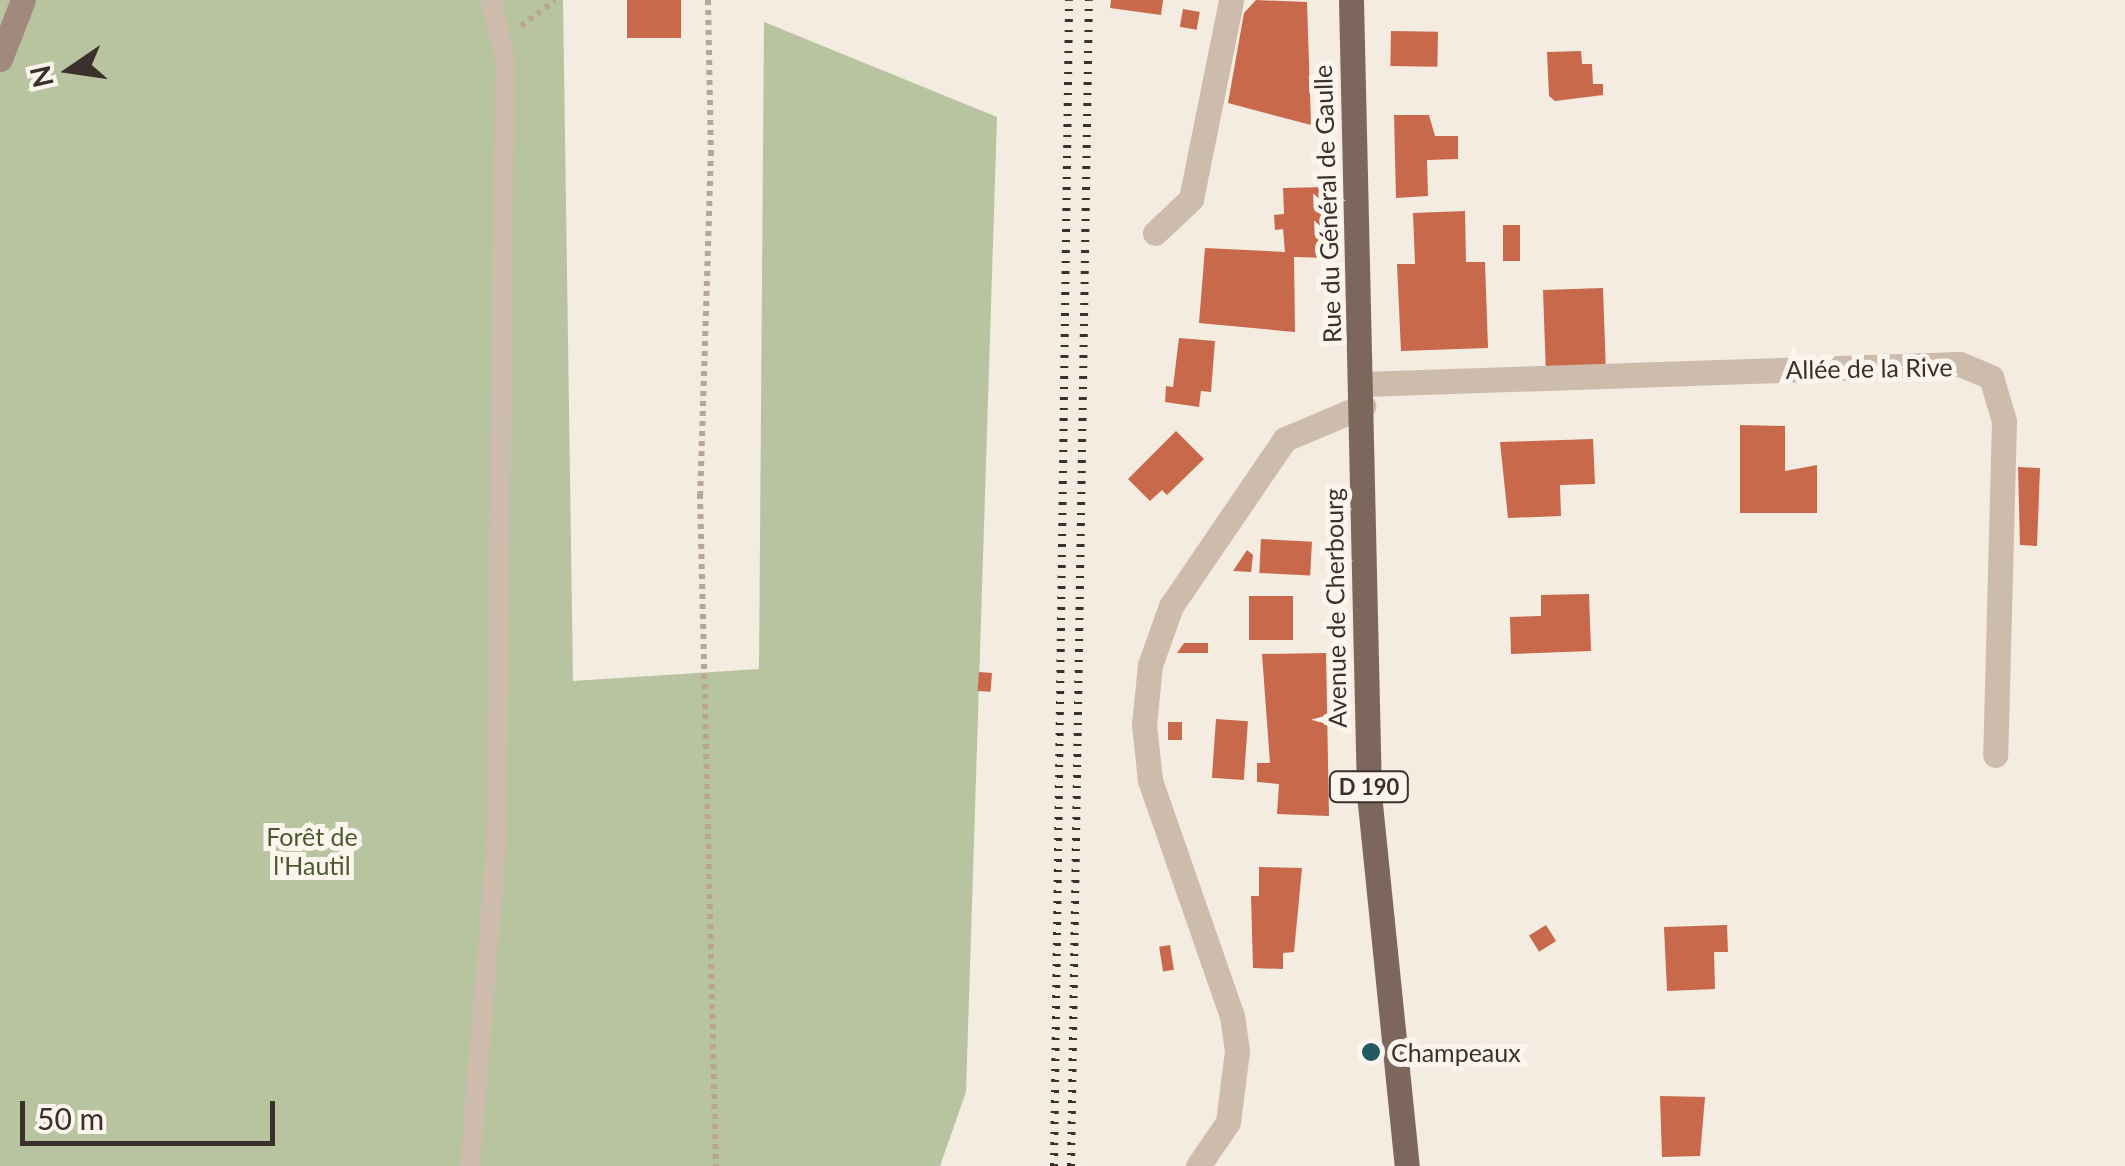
<!DOCTYPE html>
<meta charset="utf-8">
<style>
body{margin:0}
#map{position:relative;width:2125px;height:1166px;overflow:hidden;background:#f4ebe1;font-family:Lato,sans-serif}
div>[style]{position:absolute}
[style*='--x']{left:calc(var(--x)*1px);top:calc(var(--y)*1px);width:calc(var(--w)*1px);rotate:calc(var(--a)*1deg)}
.green>*{inset:0;background:#b8c4a0}
.building>*{inset:0;background:#c8694b;transform-origin:0 0}
.path>*{height:6px;margin-top:-3px;transform-origin:0;background:repeating-linear-gradient(90deg,#b9a596 0 5px,transparent 0 10px)}
.lane>*{height:20px;margin:-10px;padding:0 10px;transform-origin:10px;border-radius:10px;background:#cdbbac}
.street>*{height:25px;margin:-12.5px;padding:0 12.5px;transform-origin:12.5px;border-radius:12.5px;background:#cdbbac}
.secondary>*{height:25px;margin:-12.5px;padding:0 12.5px;transform-origin:12.5px;border-radius:12.5px;background:#a18a7d}
.primary>*{height:25px;margin:-12.5px;padding:0 12.5px;transform-origin:12.5px;border-radius:12.5px;background:#7d675c}
.rail>*{height:8px;margin-top:-4px;transform-origin:0;background:repeating-linear-gradient(90deg,#3b302b 0 2.5px,transparent 0 10.5px)}
.dots>*{width:28px;height:28px;translate:-50% -50%;box-sizing:border-box;border:5px solid #fbf5ee;border-radius:50%}
span{translate:-50% -50%;white-space:nowrap;text-align:center;line-height:1.15;-webkit-text-stroke:10px #fbf5ee;paint-order:stroke}
.shield-label span{padding:2px 8px;background:#fbf5ee;border:2px solid;border-radius:8px;-webkit-text-stroke-width:0}
.shield-label{font-size:22px;color:#3b302b;font-weight:700}
.street-label{font-size:25px;color:#3b302b}
.park-label{font-size:25px;color:#4a5a2e}
.poi-label{font-size:25px;color:#3b302b}
.left{translate:0 -50%;text-align:left}
.north{position:absolute;left:20px;top:20px;width:100px;height:100px;-webkit-text-stroke:8px #fbf5ee;paint-order:stroke;rotate:257deg;font-size:28px;font-weight:700;line-height:40px;text-align:center;color:#3b302b}
.north::after{content:'';display:block;margin:auto;width:35px;height:45px;background:#3b302b;clip-path:polygon(50% 0,100% 100%,50% 72%,0 100%)}
.scale{position:absolute;left:20px;top:1101px;width:255px;height:45px;box-sizing:border-box;border:5px solid #3b302b;border-top:0;padding-left:12px;font-size:30px;line-height:35px;white-space:nowrap;color:#3b302b;-webkit-text-stroke:8px #fbf5ee;paint-order:stroke}
</style>
<div id="map">
<div class="green">
<div style="clip-path:polygon(0 0,563px 0,573px 681px,759px 669px,764px 22px,997px 117px,966px 1092px,940px 1166px,0 1166px)"></div>
</div>
<div class="building">
<div style="left:627px;top:0;width:54px;height:38px"></div>
<div style="clip-path:polygon(1111px 0,1163px 0,1161px 15px,1110px 8px)"></div>
<div style="clip-path:polygon(1256px 0,1307px 2px,1311px 125px,1228px 103px,1244px 13px)"></div>
<div style="left:1183px;top:9px;width:17px;height:18px;rotate:10deg"></div>
<div style="left:1391px;top:31px;width:47px;height:35px;rotate:1deg"></div>
<div style="clip-path:polygon(1581px 51px,1582px 64px,1592px 64px,1593px 84px,1603px 84px,1603px 95px,1555px 101px,1549px 96px,1547px 52px)"></div>
<div style="clip-path:polygon(1394px 115px,1429px 115px,1435px 136px,1458px 136px,1458px 159px,1427px 160px,1428px 196px,1396px 198px)"></div>
<div style="clip-path:polygon(1327px 187px,1328px 258px,1294px 257px,1295px 332px,1199px 323px,1205px 248px,1285px 252px,1283px 229px,1275px 230px,1274px 215px,1284px 214px,1283px 188px)"></div>
<div style="clip-path:polygon(1465px 211px,1466px 262px,1485px 262px,1488px 348px,1401px 351px,1397px 264px,1415px 264px,1413px 213px)"></div>
<div style="left:1503px;top:225px;width:17px;height:36px"></div>
<div style="left:1603px;top:288px;width:77px;height:60px;rotate:88deg"></div>
<div style="clip-path:polygon(1179px 338px,1215px 341px,1211px 392px,1201px 391px,1199px 407px,1165px 402px,1166px 386px,1173px 387px)"></div>
<div style="clip-path:polygon(1740px 425px,1785px 426px,1785px 471px,1817px 465px,1817px 513px,1740px 513px)"></div>
<div style="clip-path:polygon(1176px 431px,1204px 459px,1167px 495px,1162px 490px,1150px 501px,1128px 479px)"></div>
<div style="clip-path:polygon(1593px 439px,1595px 484px,1560px 485px,1561px 516px,1508px 518px,1500px 442px)"></div>
<div style="clip-path:polygon(2018px 467px,2040px 468px,2037px 546px,2020px 545px)"></div>
<div style="left:1261px;top:539px;width:51px;height:34px;rotate:3deg"></div>
<div style="clip-path:polygon(1247px 550px,1253px 555px,1251px 572px,1233px 571px)"></div>
<div style="clip-path:polygon(1589px 594px,1591px 651px,1511px 654px,1510px 617px,1541px 616px,1541px 595px)"></div>
<div style="left:1249px;top:596px;width:44px;height:44px"></div>
<div style="clip-path:polygon(1184px 643px,1208px 643px,1208px 653px,1177px 653px)"></div>
<div style="clip-path:polygon(1326px 653px,1329px 816px,1277px 814px,1279px 784px,1257px 782px,1257px 763px,1270px 763px,1262px 654px)"></div>
<div style="left:979px;top:672px;width:13px;height:19px;rotate:4deg"></div>
<div style="left:1216px;top:719px;width:32px;height:59px;rotate:4deg"></div>
<div style="left:1182px;top:722px;width:18px;height:14px;rotate:90deg"></div>
<div style="clip-path:polygon(1259px 867px,1302px 868px,1294px 952px,1283px 953px,1283px 969px,1253px 968px,1251px 896px,1259px 896px)"></div>
<div style="left:1546px;top:925px;width:19px;height:20px;rotate:58deg"></div>
<div style="clip-path:polygon(1727px 925px,1728px 952px,1714px 952px,1715px 989px,1667px 991px,1664px 927px)"></div>
<div style="left:1170px;top:945px;width:25px;height:11px;rotate:81deg"></div>
<div style="clip-path:polygon(1660px 1096px,1705px 1097px,1700px 1156px,1662px 1157px)"></div>
</div>
<div class="path">
<div style="--x:708;--y:0;--w:151;--a:88.9"></div>
<div style="--x:711;--y:151;--w:343;--a:91.8"></div>
<div style="--x:700;--y:494;--w:672;--a:88.64"></div>
<div style="--x:521;--y:26;--w:43;--a:-37.4"></div>
</div>
<div class="lane">
<div style="--x:470;--y:1166;--w:317;--a:-85.3"></div>
<div style="--x:496;--y:850;--w:791;--a:-89.35"></div>
<div style="--x:505;--y:59;--w:61;--a:-103.3"></div>
</div>
<div class="street">
<div style="--x:1155;--y:233;--w:50;--a:-43.4"></div>
<div style="--x:1191;--y:199;--w:203;--a:-78.6"></div>
<div style="--x:1363;--y:384;--w:597;--a:-1.92"></div>
<div style="--x:1960;--y:364;--w:34;--a:23"></div>
<div style="--x:1991;--y:377;--w:46;--a:73.5"></div>
<div style="--x:2004;--y:421;--w:334;--a:91.5"></div>
<div style="--x:1198;--y:1166;--w:53;--a:-55.7"></div>
<div style="--x:1228;--y:1122;--w:72;--a:-82.8"></div>
<div style="--x:1237;--y:1051;--w:35;--a:-98"></div>
<div style="--x:1232;--y:1016;--w:250;--a:-109.2"></div>
<div style="--x:1150;--y:780;--w:55;--a:-96.2"></div>
<div style="--x:1144;--y:725;--w:60;--a:-84.3"></div>
<div style="--x:1150;--y:665;--w:63;--a:-70.4"></div>
<div style="--x:1171;--y:606;--w:202;--a:-55.7"></div>
<div style="--x:1285;--y:439;--w:85;--a:-22.9"></div>
</div>
<div class="secondary">
<div style="--x:0;--y:59;--w:63;--a:-68.7"></div>
</div>
<div class="primary">
<div style="--x:1351;--y:0;--w:794;--a:88.7"></div>
<div style="--x:1369;--y:794;--w:374;--a:84.2"></div>
</div>
<div class="rail">
<div style="--x:1054;--y:1166;--w:1166;--a:-89.26"></div>
<div style="--x:1071;--y:1166;--w:1166;--a:-89.12"></div>
</div>
<div class="dots">
<div style="left:1371px;top:1052px;background:#1f5a5e"></div>
</div>
<div class="shield-label">
<span style="left:1369px;top:787px">D 190</span>
</div>
<div class="street-label">
<span style="left:1327px;top:204px;rotate:-92deg">Rue du Général de Gaulle</span>
<span style="left:1869px;top:368px;rotate:-1deg">Allée de la Rive</span>
<span style="left:1335px;top:608px;rotate:-91deg">Avenue de Cherbourg</span>
</div>
<div class="park-label">
<span style="left:312px;top:851px">Forêt de<br>l'Hautil</span>
</div>
<div class="poi-label">
<span class="left" style="left:1391px;top:1052px">Champeaux</span>
</div>
<div class="north">N</div>
<div class="scale">50 m</div>
</div>
